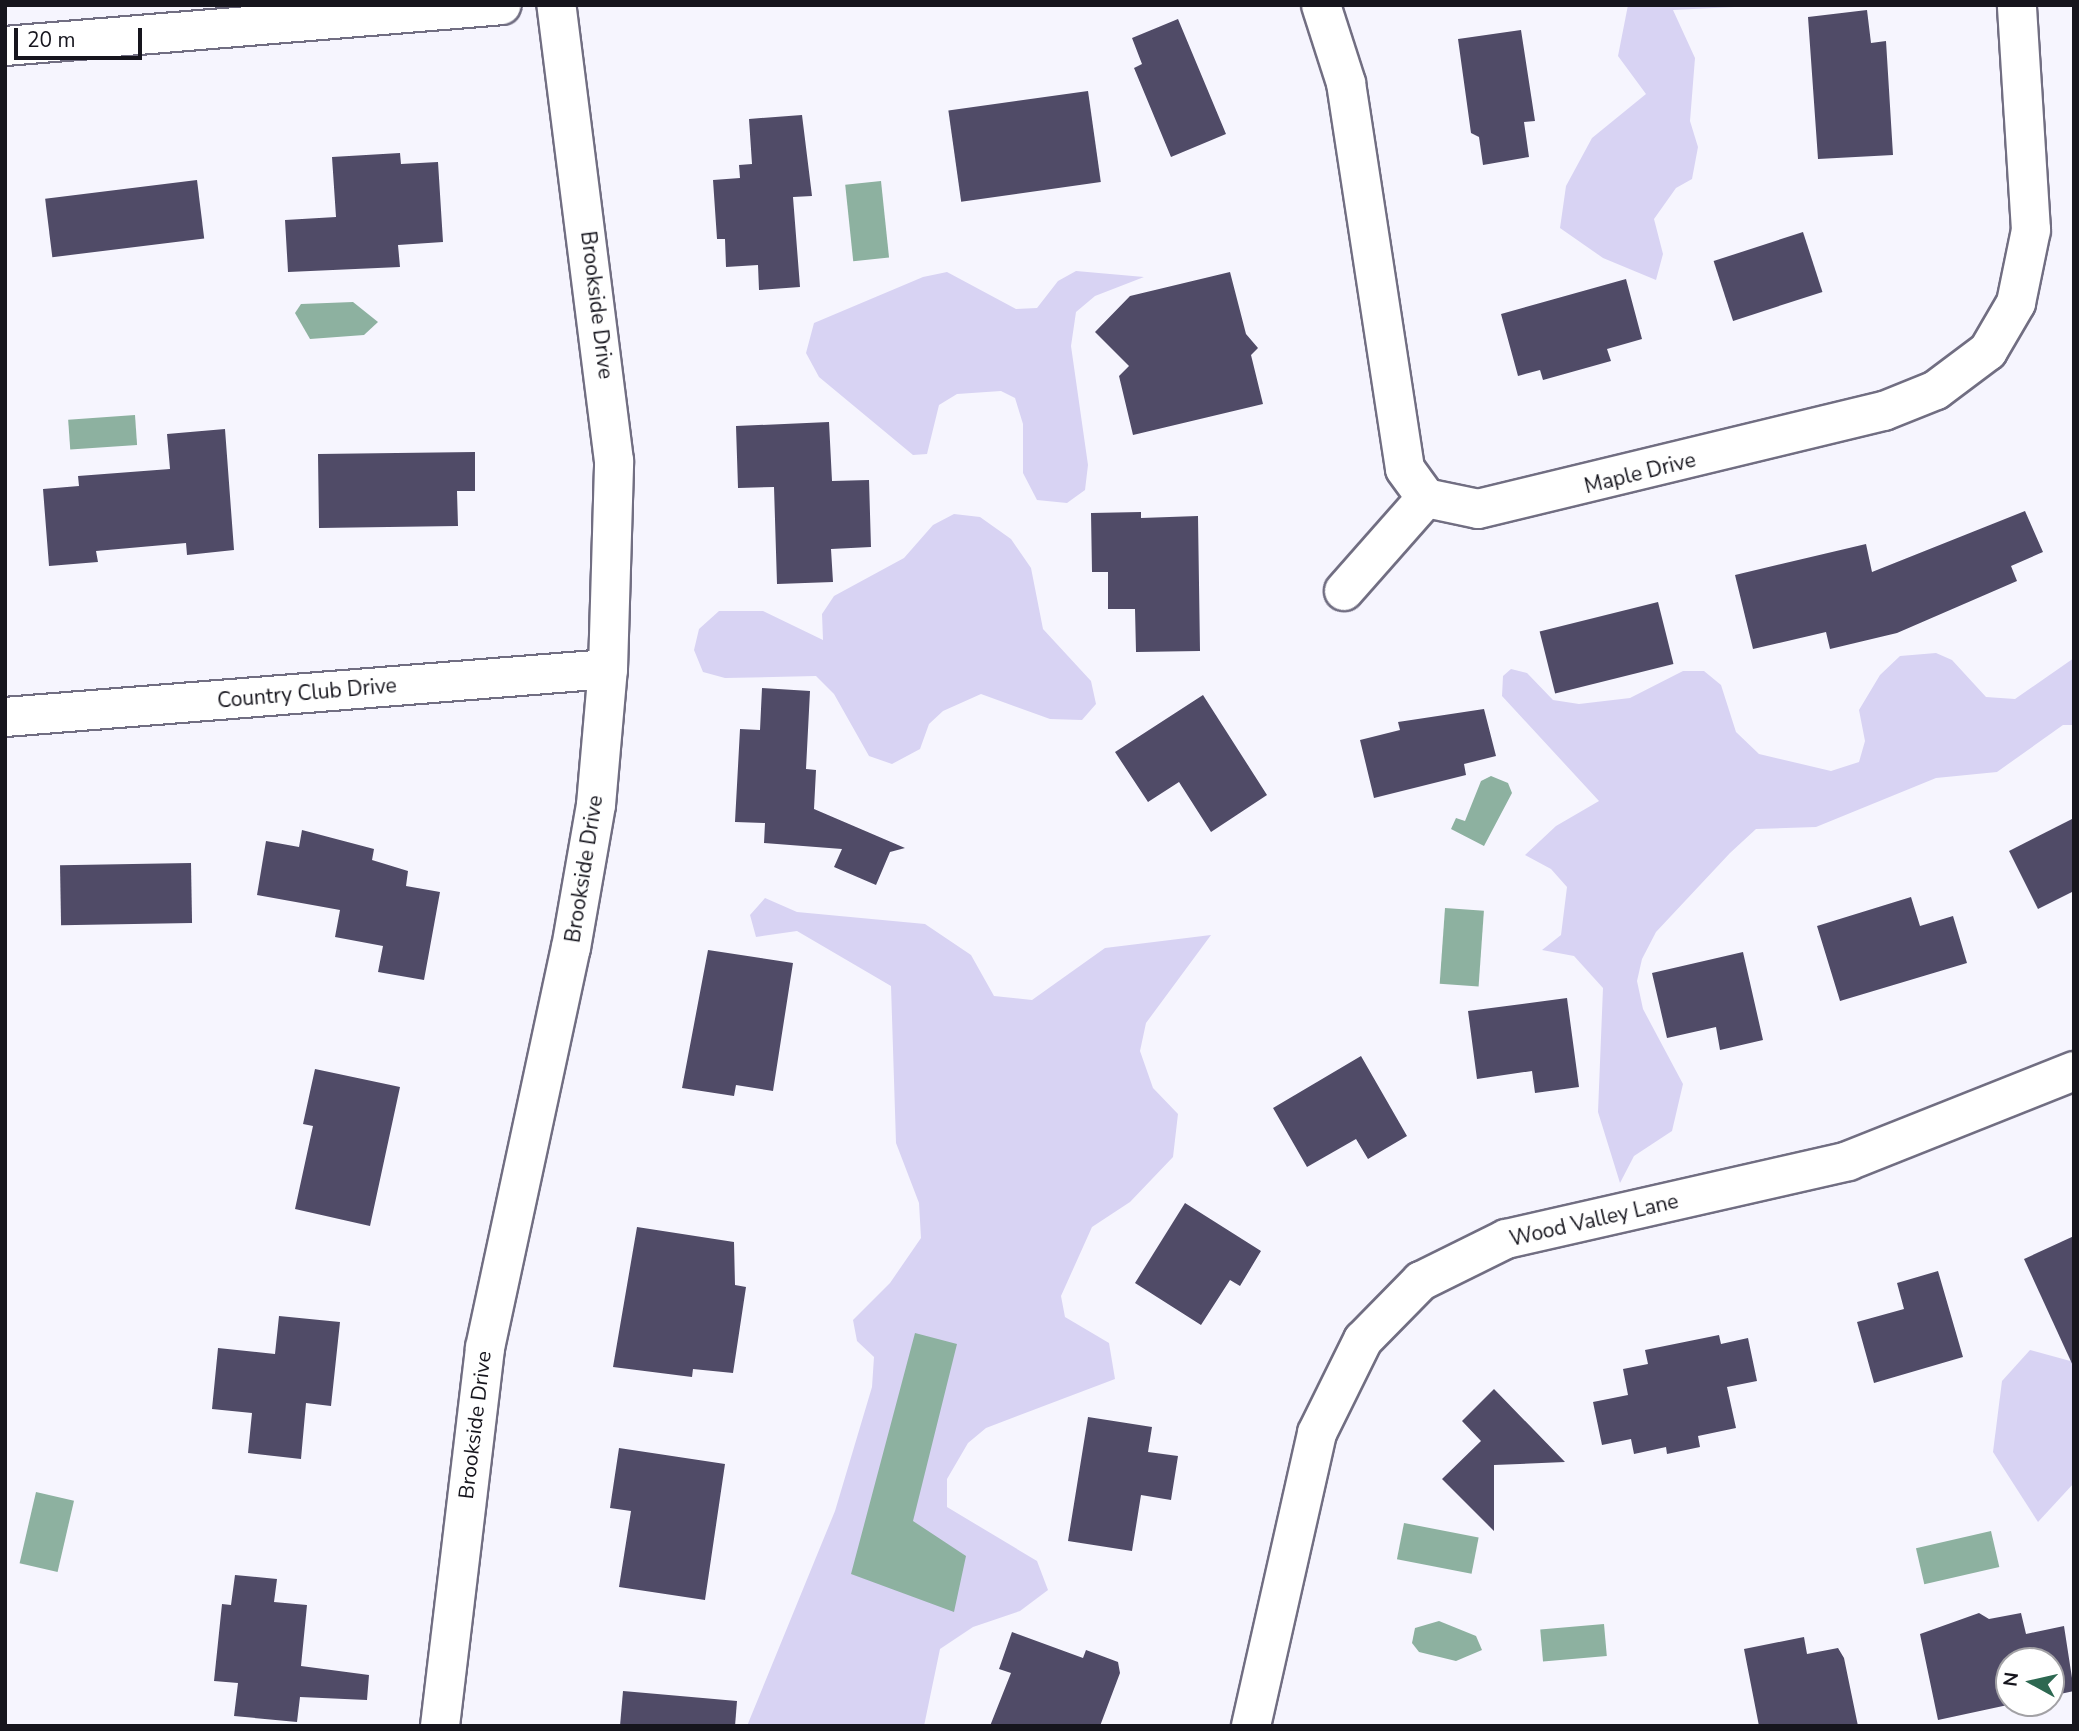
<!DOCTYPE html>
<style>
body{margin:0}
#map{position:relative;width:2079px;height:1731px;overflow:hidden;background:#f6f5fe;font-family:"Nunito Sans",sans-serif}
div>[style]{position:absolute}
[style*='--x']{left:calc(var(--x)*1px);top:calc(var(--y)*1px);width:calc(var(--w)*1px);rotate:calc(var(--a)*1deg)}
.green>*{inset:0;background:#d8d3f3}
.water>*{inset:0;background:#8db1a0;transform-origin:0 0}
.building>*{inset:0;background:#504b67;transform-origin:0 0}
.roads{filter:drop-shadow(2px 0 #716e82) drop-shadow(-2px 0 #716e82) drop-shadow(0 2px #716e82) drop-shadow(0 -2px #716e82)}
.minor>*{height:38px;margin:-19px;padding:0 19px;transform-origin:19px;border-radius:19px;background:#fff}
span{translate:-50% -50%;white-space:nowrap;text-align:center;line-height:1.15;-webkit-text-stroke:7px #fff;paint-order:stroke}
.street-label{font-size:21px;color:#16151d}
.frame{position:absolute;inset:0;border:7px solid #16151d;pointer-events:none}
.north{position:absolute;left:1995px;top:1647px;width:70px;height:70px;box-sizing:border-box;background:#fff;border:2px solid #a2a1a5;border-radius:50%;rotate:278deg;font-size:19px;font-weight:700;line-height:28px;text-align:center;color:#16151d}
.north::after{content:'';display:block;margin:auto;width:24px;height:32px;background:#2d6851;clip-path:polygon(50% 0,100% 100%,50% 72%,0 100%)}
.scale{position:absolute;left:14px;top:28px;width:128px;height:32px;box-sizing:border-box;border:4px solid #16151d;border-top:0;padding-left:9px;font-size:21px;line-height:24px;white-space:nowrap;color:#16151d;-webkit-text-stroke:5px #fff;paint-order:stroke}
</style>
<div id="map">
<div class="green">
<div style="clip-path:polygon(1628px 5px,1776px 5px,1673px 10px,1695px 58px,1690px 121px,1698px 147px,1692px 179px,1676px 188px,1654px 219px,1663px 254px,1656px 280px,1603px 258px,1560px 228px,1566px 186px,1592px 138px,1646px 94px,1618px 56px)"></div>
<div style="clip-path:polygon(1076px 271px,1144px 277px,1095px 296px,1076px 312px,1071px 346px,1088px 465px,1085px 490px,1067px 503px,1037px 500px,1023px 473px,1023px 424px,1015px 398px,1001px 391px,957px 394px,939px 405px,927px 454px,913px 455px,819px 377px,806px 353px,814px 323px,923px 277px,947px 272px,1016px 309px,1037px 308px,1058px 281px)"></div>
<div style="clip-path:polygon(954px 514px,980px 517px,1011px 539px,1031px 568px,1043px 629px,1091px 681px,1096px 704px,1082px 720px,1050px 719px,981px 694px,943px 711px,929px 724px,920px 749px,892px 764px,869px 756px,834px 694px,816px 676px,725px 678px,703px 672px,694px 650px,699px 629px,719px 611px,763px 611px,823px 640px,822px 614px,834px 596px,904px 558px,933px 525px)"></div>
<div style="clip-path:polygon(1936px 653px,1952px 660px,1986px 697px,2015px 699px,2074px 658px,2074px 725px,2063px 725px,1997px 772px,1936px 778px,1816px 827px,1756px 829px,1730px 853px,1656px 932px,1642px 959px,1637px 981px,1643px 1009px,1683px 1084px,1672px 1131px,1634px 1156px,1620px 1183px,1598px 1112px,1603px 988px,1574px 956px,1542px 950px,1561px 935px,1567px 887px,1551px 869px,1525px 855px,1556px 826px,1599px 801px,1502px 696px,1503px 676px,1511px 669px,1527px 673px,1553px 700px,1579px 704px,1630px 698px,1683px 671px,1704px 671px,1721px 685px,1736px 732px,1759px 754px,1831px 771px,1859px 762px,1865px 741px,1859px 710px,1880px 675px,1900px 656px)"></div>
<div style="clip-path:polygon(765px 898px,797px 912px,925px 924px,971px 955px,994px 996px,1032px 1000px,1105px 948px,1211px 935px,1146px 1023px,1140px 1051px,1153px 1088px,1178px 1114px,1173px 1157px,1130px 1202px,1092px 1227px,1061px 1296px,1065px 1317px,1109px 1343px,1115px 1379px,986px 1428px,968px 1443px,947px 1479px,947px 1507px,1037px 1561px,1048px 1590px,1020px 1611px,973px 1627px,940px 1649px,924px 1726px,747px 1726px,835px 1511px,872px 1387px,874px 1357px,857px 1341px,853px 1320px,890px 1283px,921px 1238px,919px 1203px,896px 1143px,891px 986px,797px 931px,756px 937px,750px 915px)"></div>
<div style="clip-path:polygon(2030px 1350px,2074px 1362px,2074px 1483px,2038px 1522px,1993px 1452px,2002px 1381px)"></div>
</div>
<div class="water">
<div style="left:881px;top:181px;width:77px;height:36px;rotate:84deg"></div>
<div style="clip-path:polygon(353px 302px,378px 322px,364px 335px,310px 339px,295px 313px,301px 304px)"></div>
<div style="left:135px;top:415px;width:30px;height:67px;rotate:86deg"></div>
<div style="clip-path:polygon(1491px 776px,1508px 783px,1512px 793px,1484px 846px,1451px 829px,1456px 818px,1465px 821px,1481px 781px)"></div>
<div style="left:1445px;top:908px;width:39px;height:76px;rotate:4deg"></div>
<div style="clip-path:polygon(915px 1333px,957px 1344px,913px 1521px,966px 1556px,954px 1612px,851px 1574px)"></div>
<div style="left:36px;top:1492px;width:39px;height:73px;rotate:13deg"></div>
<div style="left:1404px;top:1523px;width:76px;height:37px;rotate:11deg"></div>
<div style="left:1991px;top:1531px;width:37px;height:77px;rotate:77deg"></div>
<div style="clip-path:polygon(1439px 1621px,1476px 1636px,1482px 1650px,1456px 1661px,1419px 1652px,1412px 1643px,1415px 1628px)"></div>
<div style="left:1604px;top:1624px;width:32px;height:64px;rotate:85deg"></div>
</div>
<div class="building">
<div style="clip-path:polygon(1867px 10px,1871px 43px,1886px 41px,1893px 155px,1818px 159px,1808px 17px)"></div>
<div style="clip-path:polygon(1178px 19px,1226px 134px,1171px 157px,1134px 68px,1142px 64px,1132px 38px)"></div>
<div style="clip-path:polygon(1521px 30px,1535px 121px,1524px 122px,1529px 157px,1483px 165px,1479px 137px,1471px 133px,1458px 39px)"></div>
<div style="left:1088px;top:91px;width:92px;height:141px;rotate:82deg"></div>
<div style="clip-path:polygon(802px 115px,812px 196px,793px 197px,800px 287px,759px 290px,758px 265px,726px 267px,725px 239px,717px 239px,713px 180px,740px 178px,739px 165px,752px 164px,749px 119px)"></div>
<div style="clip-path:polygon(400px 153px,401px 164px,438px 162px,443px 242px,398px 245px,400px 267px,288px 272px,285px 220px,336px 217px,332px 157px)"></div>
<div style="left:197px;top:180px;width:59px;height:153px;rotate:83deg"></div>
<div style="left:1803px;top:232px;width:63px;height:94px;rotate:72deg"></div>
<div style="clip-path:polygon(1230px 272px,1246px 334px,1258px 348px,1251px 355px,1263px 404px,1133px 435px,1119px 376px,1129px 366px,1095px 332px,1130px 296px)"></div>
<div style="clip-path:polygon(1626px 279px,1642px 339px,1607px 349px,1611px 361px,1543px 380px,1540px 370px,1518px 376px,1501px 314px)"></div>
<div style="clip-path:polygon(829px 422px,832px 481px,869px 480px,871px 547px,831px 549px,833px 582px,777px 584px,774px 487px,738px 488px,736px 426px)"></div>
<div style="clip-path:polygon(225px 429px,234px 550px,187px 555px,186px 543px,96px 551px,98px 562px,49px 566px,43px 489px,79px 486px,78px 476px,170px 469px,167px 434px)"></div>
<div style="clip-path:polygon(475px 452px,475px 491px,457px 491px,458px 526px,319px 528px,318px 454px)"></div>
<div style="clip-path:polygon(2025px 511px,2043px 552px,2011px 566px,2017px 581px,1897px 633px,1830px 649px,1826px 632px,1753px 649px,1735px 575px,1866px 544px,1872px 572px)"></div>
<div style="clip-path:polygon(1141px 512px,1141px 518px,1198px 516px,1200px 651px,1136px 652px,1135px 609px,1108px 609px,1108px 572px,1092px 572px,1091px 513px)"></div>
<div style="left:1658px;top:602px;width:64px;height:122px;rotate:76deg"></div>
<div style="clip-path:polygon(762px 688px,810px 691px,806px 769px,816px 770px,814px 809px,905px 848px,890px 852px,876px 885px,834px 867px,842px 849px,764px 843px,765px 823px,735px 822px,740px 729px,760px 730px)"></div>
<div style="clip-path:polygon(1203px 695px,1267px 795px,1211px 832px,1179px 782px,1148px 802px,1115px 752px)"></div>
<div style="clip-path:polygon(1484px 709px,1496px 756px,1464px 764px,1466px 775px,1374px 798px,1360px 740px,1400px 730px,1398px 722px)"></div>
<div style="clip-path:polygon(2074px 818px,2074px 891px,2038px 909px,2009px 851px)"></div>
<div style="clip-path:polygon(302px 830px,374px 849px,372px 860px,408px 871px,406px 886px,440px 892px,424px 980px,378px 972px,383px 946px,335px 937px,340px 910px,257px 895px,266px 841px,299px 847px)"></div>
<div style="left:191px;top:863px;width:60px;height:131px;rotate:89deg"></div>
<div style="clip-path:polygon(1911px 897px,1920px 926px,1953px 916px,1967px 963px,1840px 1001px,1817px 926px)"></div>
<div style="clip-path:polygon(708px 950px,793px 963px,773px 1091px,736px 1085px,734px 1096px,682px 1088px)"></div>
<div style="clip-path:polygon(1743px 952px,1763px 1040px,1720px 1050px,1716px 1027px,1667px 1038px,1652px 973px)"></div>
<div style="clip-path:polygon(1567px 998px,1579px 1087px,1535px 1093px,1532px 1071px,1477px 1079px,1468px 1011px)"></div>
<div style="clip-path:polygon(1361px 1056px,1407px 1136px,1368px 1159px,1356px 1139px,1307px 1167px,1273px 1108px)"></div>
<div style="clip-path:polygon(315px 1069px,400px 1087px,370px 1226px,295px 1209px,313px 1126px,303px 1124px)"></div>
<div style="clip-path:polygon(1185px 1203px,1261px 1251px,1240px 1286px,1230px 1280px,1201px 1325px,1135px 1283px)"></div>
<div style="clip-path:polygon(637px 1227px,734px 1242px,735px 1285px,746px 1287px,733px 1373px,693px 1369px,692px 1377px,613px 1367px)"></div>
<div style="clip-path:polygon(2074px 1236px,2074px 1368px,2024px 1259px)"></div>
<div style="clip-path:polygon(1938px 1271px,1963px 1357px,1874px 1383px,1857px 1322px,1904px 1309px,1897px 1283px)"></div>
<div style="clip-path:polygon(279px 1316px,340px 1322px,331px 1406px,306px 1403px,301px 1459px,248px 1453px,252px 1413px,212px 1409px,218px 1348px,275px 1354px)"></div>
<div style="clip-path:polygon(1719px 1335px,1721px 1344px,1748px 1338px,1757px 1381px,1727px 1387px,1736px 1428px,1698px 1436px,1700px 1447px,1667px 1454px,1666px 1447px,1634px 1454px,1631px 1439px,1602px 1445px,1593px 1402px,1628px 1395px,1623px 1369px,1648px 1364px,1645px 1350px)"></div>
<div style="clip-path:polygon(1494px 1389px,1565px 1462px,1494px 1465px,1494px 1531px,1442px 1479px,1481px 1441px,1462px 1421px)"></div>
<div style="clip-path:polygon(1088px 1417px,1152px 1427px,1148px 1452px,1178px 1456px,1171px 1500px,1141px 1495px,1132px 1551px,1068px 1541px)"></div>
<div style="clip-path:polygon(619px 1448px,725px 1464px,705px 1600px,619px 1587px,631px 1511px,610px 1508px)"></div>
<div style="clip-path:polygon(235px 1575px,277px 1579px,274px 1602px,307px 1605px,301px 1666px,369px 1675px,367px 1700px,300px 1697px,297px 1722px,234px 1716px,238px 1683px,214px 1681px,222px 1604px,231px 1605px)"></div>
<div style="clip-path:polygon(1979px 1613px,1989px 1619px,2021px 1613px,2026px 1634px,2064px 1626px,2074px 1691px,2051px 1696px,2051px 1661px,2009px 1661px,2009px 1703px,2017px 1703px,1938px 1720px,1920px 1634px)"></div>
<div style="clip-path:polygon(1012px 1632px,1083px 1658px,1086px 1650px,1118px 1662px,1120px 1673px,1100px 1726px,990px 1726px,1011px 1673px,999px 1669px)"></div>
<div style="clip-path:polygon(1804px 1637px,1807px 1654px,1838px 1648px,1844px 1658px,1858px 1726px,1759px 1726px,1744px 1649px)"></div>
<div style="clip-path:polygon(623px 1691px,737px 1701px,735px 1726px,620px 1726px)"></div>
</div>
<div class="roads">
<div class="minor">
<div style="--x:1321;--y:5;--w:82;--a:72.2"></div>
<div style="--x:1346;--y:83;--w:390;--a:81.3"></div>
<div style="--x:1405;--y:469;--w:36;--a:54"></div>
<div style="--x:1426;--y:498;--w:53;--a:11.9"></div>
<div style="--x:1478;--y:509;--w:418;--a:-13.6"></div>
<div style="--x:1884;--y:411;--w:56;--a:-22"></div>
<div style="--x:1936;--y:390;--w:65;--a:-36.9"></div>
<div style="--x:1988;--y:351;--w:56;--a:-59.7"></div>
<div style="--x:2016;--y:303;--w:75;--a:-78.4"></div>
<div style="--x:2031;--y:230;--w:225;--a:-93.6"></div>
<div style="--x:5;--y:46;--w:498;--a:-4.7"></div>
<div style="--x:1344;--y:591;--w:124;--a:-48.6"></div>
<div style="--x:5;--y:717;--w:605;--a:-4.55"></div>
<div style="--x:440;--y:1726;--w:381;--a:-83.2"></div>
<div style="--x:485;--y:1348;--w:409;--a:-77.9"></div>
<div style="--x:571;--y:948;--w:145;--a:-80.1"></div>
<div style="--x:596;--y:805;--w:137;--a:-85"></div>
<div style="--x:608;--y:669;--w:208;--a:-88.3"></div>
<div style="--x:614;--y:461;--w:460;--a:-97.2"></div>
<div style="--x:1251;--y:1726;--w:300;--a:-77.3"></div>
<div style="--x:1317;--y:1433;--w:104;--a:-63.7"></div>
<div style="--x:1363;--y:1340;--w:83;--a:-45.5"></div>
<div style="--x:1421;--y:1281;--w:95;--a:-26.3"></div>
<div style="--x:1506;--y:1239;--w:351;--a:-12.8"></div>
<div style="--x:1848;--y:1161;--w:243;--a:-21.7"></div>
</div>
</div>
<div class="street-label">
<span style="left:597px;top:305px;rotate:83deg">Brookside Drive</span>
<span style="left:1640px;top:473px;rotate:-14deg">Maple Drive</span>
<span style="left:307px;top:693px;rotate:-5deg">Country Club Drive</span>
<span style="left:584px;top:869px;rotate:-81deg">Brookside Drive</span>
<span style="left:1594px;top:1220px;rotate:-13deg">Wood Valley Lane</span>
<span style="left:475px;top:1425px;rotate:-83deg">Brookside Drive</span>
</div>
<div class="frame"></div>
<div class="north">N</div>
<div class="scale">20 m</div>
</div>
